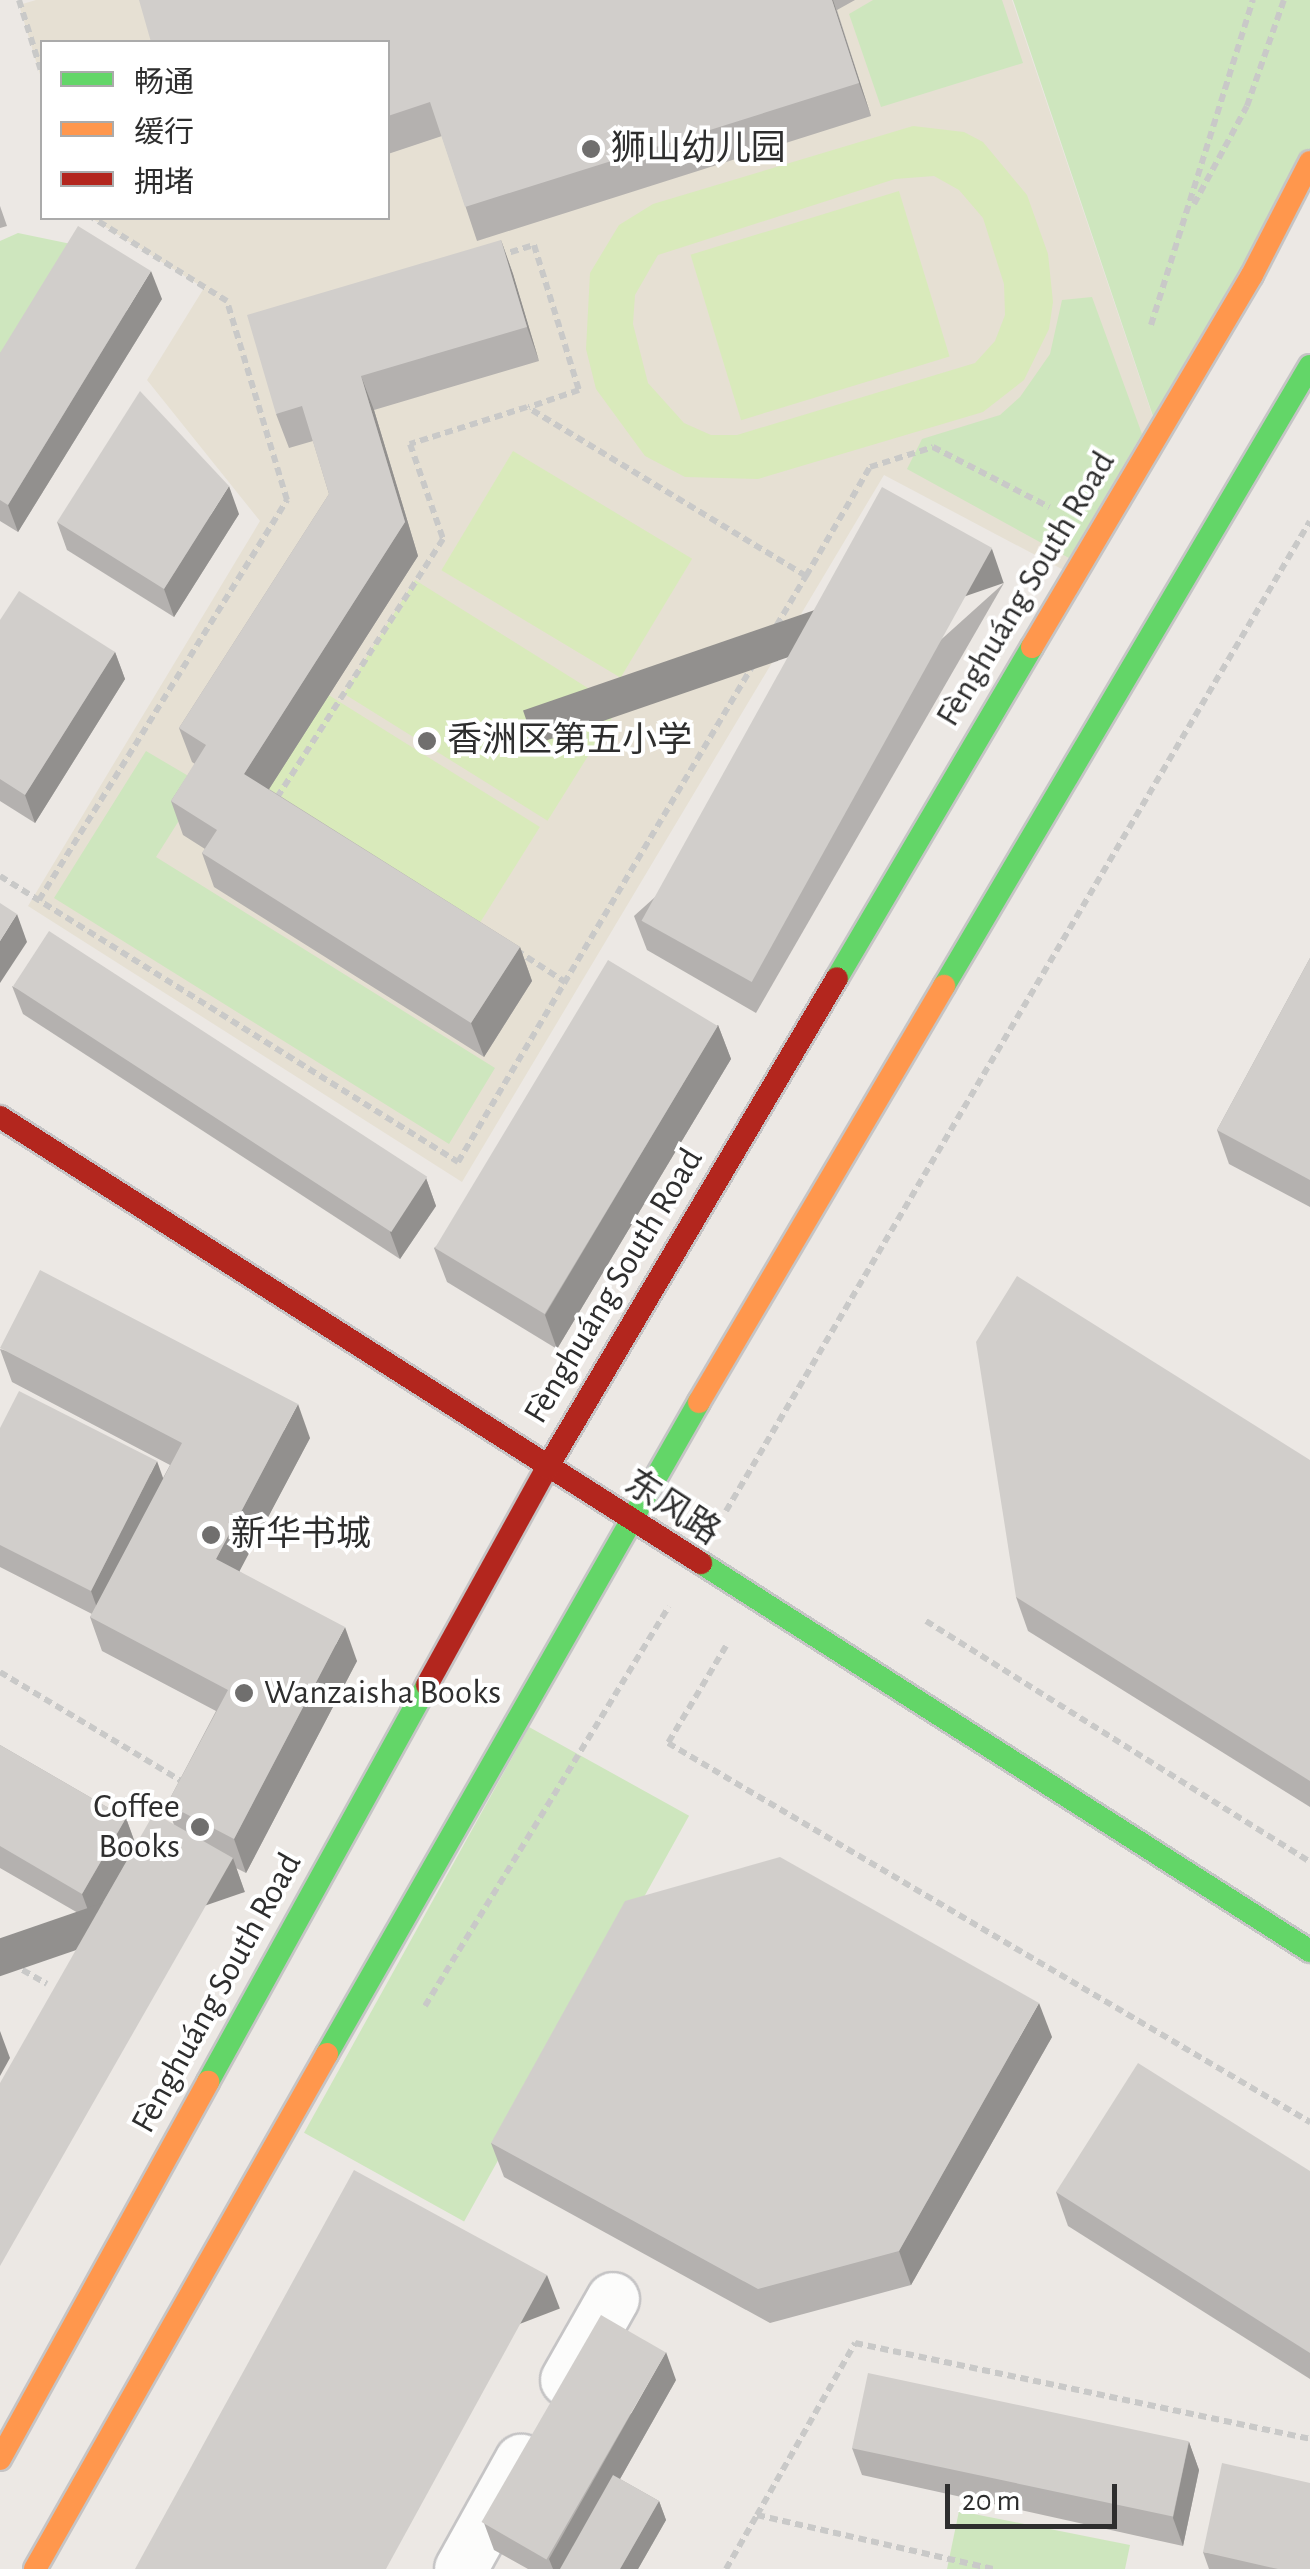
<!DOCTYPE html>
<meta charset="utf-8">
<style>
body{margin:0}
#map{position:relative;width:1310px;height:2569px;overflow:hidden;background:#ece8e4;font-family:"Alegreya Sans","Noto Sans SC",sans-serif}
div>[style]{position:absolute}
[style*='--x']{left:calc(var(--x)*1px);top:calc(var(--y)*1px);width:calc(var(--w)*1px);rotate:calc(var(--a)*1deg)}
.education>*{inset:0;background:#e6e0d3}
.green>*{inset:0;background:#cee6be;transform-origin:0 0}
.pitch>*{inset:0;background:#d9eabb;transform-origin:0 0}
.path>*{height:6px;margin-top:-3px;transform-origin:0;background:repeating-linear-gradient(90deg,#c9c9c8 0 8px,transparent 0 13px)}
.roads{filter:drop-shadow(2px 0 #c5c4c5) drop-shadow(-2px 0 #c5c4c5) drop-shadow(0 2px #c5c4c5) drop-shadow(0 -2px #c5c4c5)}
.street>*{height:52px;margin:-26px;padding:0 26px;transform-origin:26px;border-radius:26px;background:#fcfcfb}
.fast>*{height:22px;margin:-11px;padding:0 11px;transform-origin:11px;border-radius:11px;background:#63d668}
.slow>*{height:22px;margin:-11px;padding:0 11px;transform-origin:11px;border-radius:11px;background:#ff974d}
.jam>*{height:22px;margin:-11px;padding:0 11px;transform-origin:11px;border-radius:11px;background:#b3261e}
.wall>*{inset:0;background:#b4b1af}
.shaded-wall>*{inset:0;background:#92908e;transform-origin:0 0}
.building>*{inset:0;background:#d1cecb;transform-origin:0 0}
.dots>*{width:28px;height:28px;translate:-50% -50%;box-sizing:border-box;border:5px solid #fff;border-radius:50%}
span{translate:-50% -50%;white-space:nowrap;text-align:center;line-height:1.15;-webkit-text-stroke:8px #fff;paint-order:stroke}
.poi-label{font-size:35px;color:#2e2e2e}
.left{translate:0 -50%;text-align:left}
.right{translate:-100% -50%;text-align:right}
.street-label{font-size:35px;color:#2e2e2e}
.legend{position:absolute;left:40px;top:40px;width:350px;height:180px;box-sizing:border-box;background:#fff;border:2px solid #ababab;margin:0;padding:12px 18px;list-style:none;font-size:30px;color:#2e2e2e}
.legend li{display:flex;align-items:center;gap:20px;height:50px}
.legend b{width:50px;border:2px solid #ababab}
.scale{position:absolute;left:945px;top:2484px;width:172px;height:45px;box-sizing:border-box;border:5px solid #2e2e2e;border-top:0;padding-left:12px;font-size:30px;line-height:35px;white-space:nowrap;color:#2e2e2e;-webkit-text-stroke:8px #fff;paint-order:stroke}
</style>
<div id="map">
<div class="education">
<div style="clip-path:polygon(36px 0,1012px 0,1158px 432px,1073px 575px,884px 475px,462px 1182px,28px 906px,260px 521px,147px 380px,204px 288px,91px 218px,388px 218px,388px 42px,42px 42px,42px 81px,19px 5px)"></div>
</div>
<div class="green">
<div style="clip-path:polygon(873px 0,1002px 0,1023px 63px,881px 107px,849px 14px)"></div>
<div style="clip-path:polygon(1013px 0,1310px 0,1310px 160px,1158px 431px)"></div>
<div style="clip-path:polygon(18px 233px,76px 245px,0 363px,0 241px)"></div>
<div style="clip-path:polygon(1092px 297px,1142px 434px,1069px 558px,907px 469px,922px 439px,1000px 415px,1020px 397px,1050px 354px,1062px 300px)"></div>
<div style="clip-path:polygon(146px 751px,202px 784px,156px 857px,495px 1068px,449px 1144px,54px 898px)"></div>
<div style="left:529px;top:1727px;width:183px;height:464px;rotate:29deg"></div>
<div style="clip-path:polygon(959px 2511px,1130px 2545px,1125px 2569px,947px 2569px)"></div>
</div>
<div class="pitch">
<div style="clip-path:polygon(evenodd,913px 126px,964px 132px,983px 142px,1027px 195px,1048px 254px,1053px 302px,1049px 329px,1024px 380px,983px 412px,758px 479px,685px 477px,645px 456px,596px 389px,586px 349px,590px 273px,619px 225px,653px 204px,913px 126px,934px 176px,959px 190px,983px 218px,1004px 284px,1005px 315px,995px 341px,975px 363px,737px 435px,711px 435px,684px 423px,648px 383px,633px 324px,635px 295px,658px 255px,895px 179px,934px 176px)"></div>
<div style="left:899px;top:191px;width:173px;height:218px;rotate:73deg"></div>
<div style="left:513px;top:451px;width:209px;height:139px;rotate:31deg"></div>
<div style="left:415px;top:580px;width:240px;height:134px;rotate:32deg"></div>
<div style="left:327px;top:694px;width:251px;height:128px;rotate:32deg"></div>
</div>
<div class="path">
<div style="--x:19;--y:0;--w:77;--a:72.7"></div>
<div style="--x:1194;--y:204;--w:111;--a:-61.6"></div>
<div style="--x:1247;--y:106;--w:112;--a:-70.8"></div>
<div style="--x:498;--y:256;--w:38;--a:-17"></div>
<div style="--x:534;--y:245;--w:152;--a:72.8"></div>
<div style="--x:579;--y:390;--w:53;--a:161.2"></div>
<div style="--x:1151;--y:325;--w:341;--a:-72.6"></div>
<div style="--x:806;--y:576;--w:126;--a:-59.6"></div>
<div style="--x:870;--y:467;--w:66;--a:-17.6"></div>
<div style="--x:933;--y:447;--w:131;--a:27.3"></div>
<div style="--x:0;--y:876;--w:540;--a:31.98"></div>
<div style="--x:458;--y:1162;--w:682;--a:-59.3"></div>
<div style="--x:806;--y:576;--w:326;--a:-148.8"></div>
<div style="--x:527;--y:407;--w:123;--a:162.5"></div>
<div style="--x:410;--y:444;--w:101;--a:70.8"></div>
<div style="--x:443;--y:539;--w:308;--a:122.7"></div>
<div style="--x:277;--y:798;--w:6;--a:31"></div>
<div style="--x:39;--y:900;--w:471;--a:-58.2"></div>
<div style="--x:287;--y:500;--w:208;--a:-106.8"></div>
<div style="--x:227;--y:301;--w:158;--a:-148.2"></div>
<div style="--x:516;--y:950;--w:59;--a:33.1"></div>
<div style="--x:726;--y:1511;--w:1149;--a:-59.46"></div>
<div style="--x:926;--y:1621;--w:453;--a:32.1"></div>
<div style="--x:726;--y:1646;--w:113;--a:120.9"></div>
<div style="--x:668;--y:1743;--w:746;--a:30.56"></div>
<div style="--x:0;--y:1672;--w:214;--a:31"></div>
<div style="--x:0;--y:1957;--w:54;--a:29.9"></div>
<div style="--x:425;--y:2006;--w:468;--a:-58.6"></div>
<div style="--x:757;--y:2515;--w:198;--a:-60.3"></div>
<div style="--x:855;--y:2343;--w:465;--a:11.9"></div>
<div style="--x:726;--y:2569;--w:62;--a:-60.1"></div>
<div style="--x:757;--y:2515;--w:242;--a:12.9"></div>
</div>
<div class="roads">
<div class="street">
<div style="--x:567;--y:2380;--w:93;--a:-60.4"></div>
<div style="--x:461;--y:2569;--w:124;--a:-60.9"></div>
</div>
<div class="fast">
<div style="--x:837;--y:978;--w:384;--a:-59.5"></div>
<div style="--x:944;--y:986;--w:720;--a:-59.45"></div>
<div style="--x:701;--y:1563;--w:722;--a:32.5"></div>
<div style="--x:327;--y:2054;--w:751;--a:-60.29"></div>
<div style="--x:208;--y:2082;--w:453;--a:-61.1"></div>
</div>
<div class="slow">
<div style="--x:1032;--y:647;--w:432;--a:-59.4"></div>
<div style="--x:1252;--y:275;--w:127;--a:-62.8"></div>
<div style="--x:699;--y:1402;--w:483;--a:-59.5"></div>
<div style="--x:0;--y:2459;--w:431;--a:-61.1"></div>
<div style="--x:35;--y:2569;--w:592;--a:-60.45"></div>
</div>
<div class="jam">
<div style="--x:0;--y:1117;--w:831;--a:32.47"></div>
<div style="--x:427;--y:1685;--w:248;--a:-61.1"></div>
<div style="--x:547;--y:1468;--w:569;--a:-59.38"></div>
</div>
</div>
<div class="wall">
<div style="clip-path:polygon(139px 0,855px 0,837px 10px,871px 116px,477px 241px,442px 136px,388px 154px,388px 42px)"></div>
<div style="clip-path:polygon(0 206px,7px 226px,0 228px)"></div>
<div style="clip-path:polygon(501px 240px,513px 274px,539px 361px,374px 410px,418px 556px,269px 789px,520px 947px,532px 981px,484px 1057px,214px 887px,202px 853px,205px 849px,183px 835px,171px 801px,195px 764px,192px 762px,179px 728px,329px 494px,313px 441px,289px 448px,276px 414px)"></div>
<div style="clip-path:polygon(162px 299px,18px 532px,0 521px,0 353px)"></div>
<div style="clip-path:polygon(239px 514px,174px 617px,67px 550px,57px 522px)"></div>
<div style="clip-path:polygon(1004px 583px,756px 1013px,647px 950px,634px 916px)"></div>
<div style="clip-path:polygon(0 620px,115px 652px,125px 679px,35px 823px,0 801px)"></div>
<div style="clip-path:polygon(1310px 958px,1310px 1207px,1229px 1164px,1217px 1130px)"></div>
<div style="clip-path:polygon(12px 986px,426px 1178px,436px 1206px,400px 1259px,23px 1014px)"></div>
<div style="clip-path:polygon(718px 1025px,731px 1059px,557px 1349px,447px 1282px,434px 1248px)"></div>
<div style="clip-path:polygon(0 1349px,310px 1438px,239px 1571px,357px 1661px,246px 1873px,236px 1868px,245px 1892px,92px 1921px,0 1868px,0 1745px,126px 1818px,136px 1845px,174px 1825px,167px 1804px,216px 1711px,102px 1651px,90px 1617px,92px 1614px,0 1567px,0 1428px,163px 1478px,170px 1465px,12px 1382px)"></div>
<div style="clip-path:polygon(1310px 1460px,1310px 1807px,1028px 1631px,1016px 1597px)"></div>
<div style="clip-path:polygon(1052px 2037px,911px 2285px,770px 2323px,504px 2177px,491px 2143px)"></div>
<div style="clip-path:polygon(1310px 2171px,1310px 2379px,1068px 2226px,1056px 2192px)"></div>
<div style="clip-path:polygon(676px 2380px,620px 2479px,659px 2501px,666px 2520px,638px 2569px,528px 2569px,494px 2550px,484px 2523px)"></div>
<div style="clip-path:polygon(1189px 2442px,1199px 2470px,1183px 2546px,862px 2475px,852px 2448px)"></div>
<div style="clip-path:polygon(1203px 2552px,1310px 2569px,1209px 2569px)"></div>
</div>
<div class="shaded-wall">
<div style="clip-path:polygon(832px 0,833px 0,871px 116px,859px 83px)"></div>
<div style="clip-path:polygon(501px 240px,513px 274px,539px 361px,527px 327px)"></div>
<div style="clip-path:polygon(151px 271px,162px 299px,18px 532px,8px 505px)"></div>
<div style="clip-path:polygon(361px 376px,374px 410px,418px 556px,257px 808px,244px 774px,405px 522px)"></div>
<div style="clip-path:polygon(229px 486px,239px 514px,174px 617px,164px 589px)"></div>
<div style="left:992px;top:549px;width:36px;height:496px;rotate:71deg"></div>
<div style="clip-path:polygon(115px 652px,125px 679px,35px 823px,25px 795px)"></div>
<div style="clip-path:polygon(17px 914px,27px 942px,0 983px,0 941px)"></div>
<div style="clip-path:polygon(520px 947px,532px 981px,484px 1057px,471px 1023px)"></div>
<div style="clip-path:polygon(718px 1025px,731px 1059px,557px 1349px,545px 1315px)"></div>
<div style="clip-path:polygon(426px 1178px,436px 1206px,400px 1259px,390px 1232px)"></div>
<div style="clip-path:polygon(298px 1404px,310px 1438px,228px 1593px,216px 1559px)"></div>
<div style="clip-path:polygon(157px 1461px,167px 1489px,101px 1619px,91px 1591px)"></div>
<div style="clip-path:polygon(345px 1627px,357px 1661px,246px 1873px,234px 1839px)"></div>
<div style="clip-path:polygon(126px 1818px,136px 1846px,92px 1921px,82px 1894px)"></div>
<div style="left:233px;top:1858px;width:36px;height:470px;rotate:71deg"></div>
<div style="clip-path:polygon(1039px 2003px,1052px 2037px,911px 2285px,899px 2251px)"></div>
<div style="clip-path:polygon(0 2031px,10px 2058px,0 2076px)"></div>
<div style="left:547px;top:2275px;width:36px;height:335px;rotate:69deg"></div>
<div style="clip-path:polygon(666px 2352px,676px 2380px,569px 2569px,553px 2569px,549px 2559px)"></div>
<div style="clip-path:polygon(1189px 2442px,1199px 2470px,1183px 2546px,1173px 2518px)"></div>
<div style="clip-path:polygon(659px 2501px,666px 2520px,638px 2569px,620px 2569px)"></div>
</div>
<div class="building">
<div style="clip-path:polygon(139px 0,832px 0,859px 83px,465px 207px,430px 102px,388px 116px,388px 42px,151px 42px)"></div>
<div style="clip-path:polygon(78px 226px,151px 271px,8px 505px,0 500px,0 353px)"></div>
<div style="clip-path:polygon(501px 240px,527px 327px,361px 376px,405px 522px,244px 774px,520px 947px,471px 1023px,202px 853px,217px 830px,171px 801px,206px 745px,179px 728px,329px 494px,302px 406px,276px 414px,247px 315px)"></div>
<div style="clip-path:polygon(140px 391px,229px 486px,164px 589px,57px 522px)"></div>
<div style="left:882px;top:487px;width:126px;height:496px;rotate:29deg"></div>
<div style="clip-path:polygon(19px 591px,115px 652px,25px 795px,0 779px,0 620px)"></div>
<div style="clip-path:polygon(0 903px,17px 914px,0 941px)"></div>
<div style="left:49px;top:931px;width:451px;height:66px;rotate:33deg"></div>
<div style="clip-path:polygon(1310px 958px,1310px 1180px,1217px 1130px)"></div>
<div style="left:608px;top:960px;width:128px;height:336px;rotate:31deg"></div>
<div style="clip-path:polygon(40px 1270px,298px 1404px,216px 1559px,345px 1627px,234px 1839px,167px 1804px,228px 1690px,90px 1617px,182px 1443px,0 1348px)"></div>
<div style="clip-path:polygon(1017px 1276px,1310px 1460px,1310px 1781px,1016px 1597px,976px 1342px)"></div>
<div style="clip-path:polygon(19px 1391px,157px 1461px,91px 1591px,0 1545px,0 1428px)"></div>
<div style="clip-path:polygon(0 1745px,126px 1818px,82px 1894px,0 1846px)"></div>
<div style="clip-path:polygon(154px 1813px,233px 1858px,0 2266px,0 2083px)"></div>
<div style="clip-path:polygon(780px 1857px,1039px 2003px,899px 2251px,758px 2289px,491px 2143px,625px 1901px)"></div>
<div style="clip-path:polygon(1138px 2063px,1310px 2171px,1310px 2353px,1056px 2192px)"></div>
<div style="clip-path:polygon(354px 2170px,547px 2275px,386px 2569px,135px 2569px)"></div>
<div style="left:601px;top:2315px;width:75px;height:239px;rotate:30deg"></div>
<div style="left:868px;top:2373px;width:328px;height:77px;rotate:12deg"></div>
<div style="clip-path:polygon(1222px 2463px,1310px 2483px,1310px 2569px,1278px 2569px,1203px 2552px)"></div>
<div style="clip-path:polygon(613px 2475px,659px 2501px,620px 2569px,560px 2569px)"></div>
</div>
<div class="dots">
<div style="left:591px;top:149px;background:#706f6e"></div>
<div style="left:427px;top:741px;background:#706f6e"></div>
<div style="left:211px;top:1535px;background:#706f6e"></div>
<div style="left:244px;top:1693px;background:#706f6e"></div>
<div style="left:200px;top:1827px;background:#706f6e"></div>
</div>
<div class="poi-label">
<span class="left" style="left:611px;top:149px">狮山幼儿园</span>
<span class="left" style="left:447px;top:741px">香洲区第五小学</span>
<span class="left" style="left:231px;top:1535px">新华书城</span>
<span class="left" style="left:264px;top:1693px">Wanzaisha Books</span>
<span class="right" style="left:180px;top:1827px">Coffee<br>Books</span>
</div>
<div class="street-label">
<span style="left:1026px;top:589px;rotate:-59deg">Fènghuáng South Road</span>
<span style="left:614px;top:1286px;rotate:-59deg">Fènghuáng South Road</span>
<span style="left:672px;top:1508px;rotate:33deg">东风路</span>
<span style="left:217px;top:1993px;rotate:-61deg">Fènghuáng South Road</span>
</div>
<ul class="legend">
<li><b style="height:12px;background:#63d668"></b>畅通</li>
<li><b style="height:12px;background:#ff974d"></b>缓行</li>
<li><b style="height:12px;background:#b3261e"></b>拥堵</li>
</ul>
<div class="scale">20 m</div>
</div>
